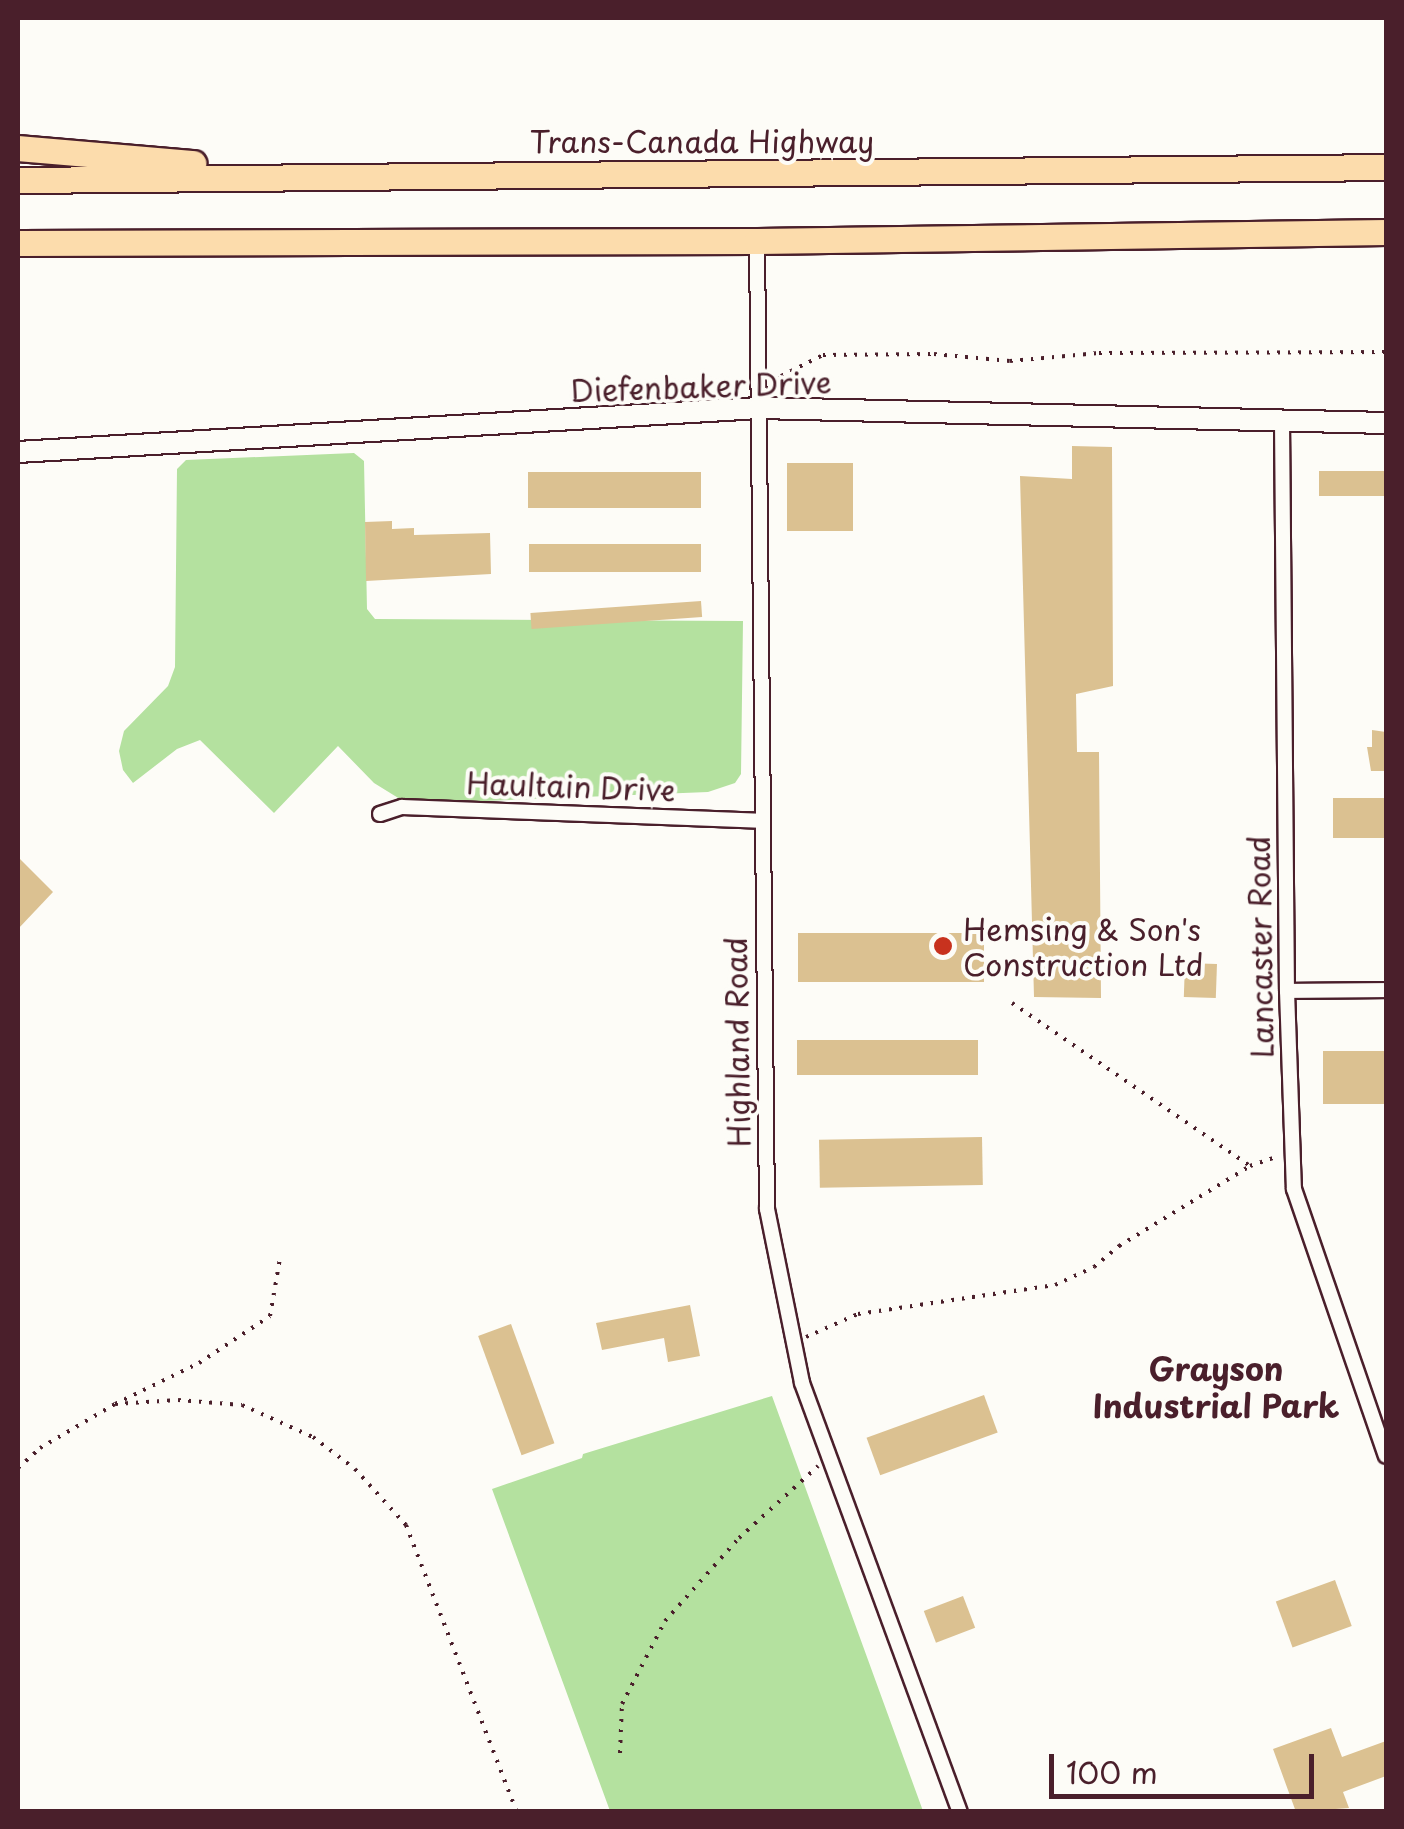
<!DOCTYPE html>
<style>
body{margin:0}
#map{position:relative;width:1404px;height:1829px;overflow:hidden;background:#fdfcf7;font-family:"Playpen Sans",sans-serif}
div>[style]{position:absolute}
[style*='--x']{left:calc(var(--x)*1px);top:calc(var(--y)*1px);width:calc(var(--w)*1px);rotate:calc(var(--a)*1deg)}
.green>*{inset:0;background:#b4e19f}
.building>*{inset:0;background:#dbc191;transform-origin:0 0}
.path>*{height:4px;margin-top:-2px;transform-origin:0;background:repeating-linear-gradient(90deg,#4a1f2b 0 2.5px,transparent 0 10.5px)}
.roads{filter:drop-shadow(2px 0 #4a1f2b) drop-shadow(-2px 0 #4a1f2b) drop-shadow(0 2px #4a1f2b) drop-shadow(0 -2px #4a1f2b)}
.street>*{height:14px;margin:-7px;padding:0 7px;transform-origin:7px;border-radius:7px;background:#fdfcf7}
.secondary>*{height:20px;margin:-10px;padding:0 10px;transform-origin:10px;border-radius:10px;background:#fdfcf7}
.highway>*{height:25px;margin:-12.5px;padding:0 12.5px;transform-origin:12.5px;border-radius:12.5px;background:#fcdcac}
.dots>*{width:28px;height:28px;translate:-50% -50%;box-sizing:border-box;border:5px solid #fdfcf7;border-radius:50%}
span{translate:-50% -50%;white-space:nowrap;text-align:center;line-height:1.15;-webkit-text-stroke:8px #fdfcf7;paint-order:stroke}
.street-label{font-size:30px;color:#4a1f2b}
.poi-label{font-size:30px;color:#4a1f2b}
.left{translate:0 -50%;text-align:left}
.neighbourhood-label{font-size:32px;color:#4a1f2b;font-weight:700}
.frame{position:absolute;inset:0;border:20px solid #4a1f2b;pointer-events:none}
.scale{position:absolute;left:1049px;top:1754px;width:265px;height:45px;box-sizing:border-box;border:5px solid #4a1f2b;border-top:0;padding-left:12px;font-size:30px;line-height:35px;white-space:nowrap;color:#4a1f2b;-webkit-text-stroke:8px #fdfcf7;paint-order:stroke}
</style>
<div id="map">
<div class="green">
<div style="clip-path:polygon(354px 453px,364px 461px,367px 609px,375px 619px,743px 621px,741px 774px,735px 783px,708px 792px,408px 804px,374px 783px,338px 746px,274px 813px,200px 740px,177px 749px,133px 783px,123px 770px,119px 751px,124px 731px,168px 686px,175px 667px,177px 469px,186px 460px)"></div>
<div style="clip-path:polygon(772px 1396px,923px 1811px,610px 1811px,492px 1489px,582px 1458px,583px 1454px)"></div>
</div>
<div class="building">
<div style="clip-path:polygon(1072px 446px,1112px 447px,1113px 686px,1076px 694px,1077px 752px,1099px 752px,1101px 998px,1034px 997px,1020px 476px,1072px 479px)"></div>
<div style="left:853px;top:463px;width:68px;height:66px;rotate:90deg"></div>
<div style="left:1386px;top:471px;width:25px;height:67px;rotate:90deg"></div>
<div style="left:701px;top:472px;width:36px;height:173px;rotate:90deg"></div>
<div style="clip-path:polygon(392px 521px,392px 529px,414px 528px,414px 535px,490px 533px,491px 574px,366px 581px,365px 522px)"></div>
<div style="left:529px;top:544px;width:172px;height:28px"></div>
<div style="left:701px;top:601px;width:16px;height:171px;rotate:86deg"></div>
<div style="clip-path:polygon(1372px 730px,1386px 732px,1386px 771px,1371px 771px,1367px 747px,1372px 747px)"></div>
<div style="left:1333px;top:798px;width:53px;height:40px"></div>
<div style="clip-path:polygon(18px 857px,53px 892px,18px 929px)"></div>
<div style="left:984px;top:933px;width:49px;height:186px;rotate:90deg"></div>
<div style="left:1185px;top:963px;width:32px;height:34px;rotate:2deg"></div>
<div style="left:978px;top:1040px;width:35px;height:181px;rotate:90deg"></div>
<div style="left:1323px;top:1051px;width:63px;height:53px"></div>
<div style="left:982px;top:1137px;width:48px;height:163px;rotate:89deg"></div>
<div style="clip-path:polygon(690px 1305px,700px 1356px,668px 1362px,664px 1338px,602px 1350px,596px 1323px)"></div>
<div style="left:511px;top:1324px;width:127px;height:35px;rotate:70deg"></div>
<div style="left:984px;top:1395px;width:40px;height:125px;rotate:70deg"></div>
<div style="left:1335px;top:1580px;width:49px;height:63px;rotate:70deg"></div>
<div style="left:963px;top:1596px;width:34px;height:42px;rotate:69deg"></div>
<div style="clip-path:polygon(1331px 1728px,1342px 1757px,1386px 1741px,1386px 1776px,1343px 1792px,1349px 1808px,1296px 1812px,1273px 1749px)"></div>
</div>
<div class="path">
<div style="--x:773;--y:388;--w:14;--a:-56"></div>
<div style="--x:781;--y:376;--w:47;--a:-26.6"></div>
<div style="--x:823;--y:355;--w:111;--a:-0.5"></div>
<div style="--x:934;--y:354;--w:76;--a:5.3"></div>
<div style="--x:1010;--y:361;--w:89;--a:-5.1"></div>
<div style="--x:1099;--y:353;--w:287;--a:-0.2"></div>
<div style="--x:1012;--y:1003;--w:288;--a:34.4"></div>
<div style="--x:806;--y:1337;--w:57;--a:-23.9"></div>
<div style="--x:858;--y:1314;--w:199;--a:-8.4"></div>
<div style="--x:1055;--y:1285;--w:43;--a:-24.8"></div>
<div style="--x:1094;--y:1267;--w:33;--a:-40"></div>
<div style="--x:1119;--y:1246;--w:153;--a:-31.4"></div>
<div style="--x:1250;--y:1166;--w:31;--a:-19"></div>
<div style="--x:115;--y:1404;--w:63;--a:-3.6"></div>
<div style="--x:178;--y:1400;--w:64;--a:4.5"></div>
<div style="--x:242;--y:1405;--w:78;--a:24.3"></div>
<div style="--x:313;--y:1437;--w:53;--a:37.3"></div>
<div style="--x:355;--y:1469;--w:76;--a:47.7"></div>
<div style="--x:406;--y:1525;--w:308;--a:68.9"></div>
<div style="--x:18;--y:1468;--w:30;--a:-42"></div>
<div style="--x:40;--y:1448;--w:87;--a:-30.4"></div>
<div style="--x:115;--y:1404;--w:93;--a:-26"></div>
<div style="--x:199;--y:1363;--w:85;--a:-33.5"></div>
<div style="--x:270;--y:1316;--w:59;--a:-80.2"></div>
<div style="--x:620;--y:1753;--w:49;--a:-87.7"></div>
<div style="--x:622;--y:1704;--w:93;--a:-62.6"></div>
<div style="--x:665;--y:1621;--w:111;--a:-48.3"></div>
<div style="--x:739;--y:1538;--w:107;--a:-42.3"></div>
</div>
<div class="roads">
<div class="street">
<div style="--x:757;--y:241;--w:968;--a:89.41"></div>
<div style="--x:767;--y:1209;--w:177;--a:78.6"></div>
<div style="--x:802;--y:1383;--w:457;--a:69.8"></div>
<div style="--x:1282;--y:422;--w:569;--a:89.5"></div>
<div style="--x:1287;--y:991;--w:198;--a:88"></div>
<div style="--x:1294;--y:1189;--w:282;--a:71"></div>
<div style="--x:380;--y:814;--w:23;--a:-18"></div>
<div style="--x:402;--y:807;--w:358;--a:2.2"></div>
<div style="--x:1287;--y:991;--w:99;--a:-0.6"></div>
</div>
<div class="secondary">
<div style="--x:18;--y:452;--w:742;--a:-3.4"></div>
<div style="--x:759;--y:408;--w:627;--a:1.37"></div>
</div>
<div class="highway">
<div style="--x:18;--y:148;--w:176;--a:4.9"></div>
<div style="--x:18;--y:180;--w:1368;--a:-0.54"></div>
<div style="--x:18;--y:243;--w:739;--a:-0.16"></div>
<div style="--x:757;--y:241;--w:629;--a:-0.82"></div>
</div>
</div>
<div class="dots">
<div style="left:943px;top:946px;background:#c8321e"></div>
</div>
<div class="street-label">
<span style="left:702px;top:141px">Trans-Canada Highway</span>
<span style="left:701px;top:386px;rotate:-2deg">Diefenbaker Drive</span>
<span style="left:571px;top:786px;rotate:2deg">Haultain Drive</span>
<span style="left:1260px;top:947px;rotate:-91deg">Lancaster Road</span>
<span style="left:737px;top:1042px;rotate:-91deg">Highland Road</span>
</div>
<div class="poi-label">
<span class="left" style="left:963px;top:946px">Hemsing &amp; Son's<br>Construction Ltd</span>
</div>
<div class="neighbourhood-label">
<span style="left:1216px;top:1387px">Grayson<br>Industrial Park</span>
</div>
<div class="frame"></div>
<div class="scale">100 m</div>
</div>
